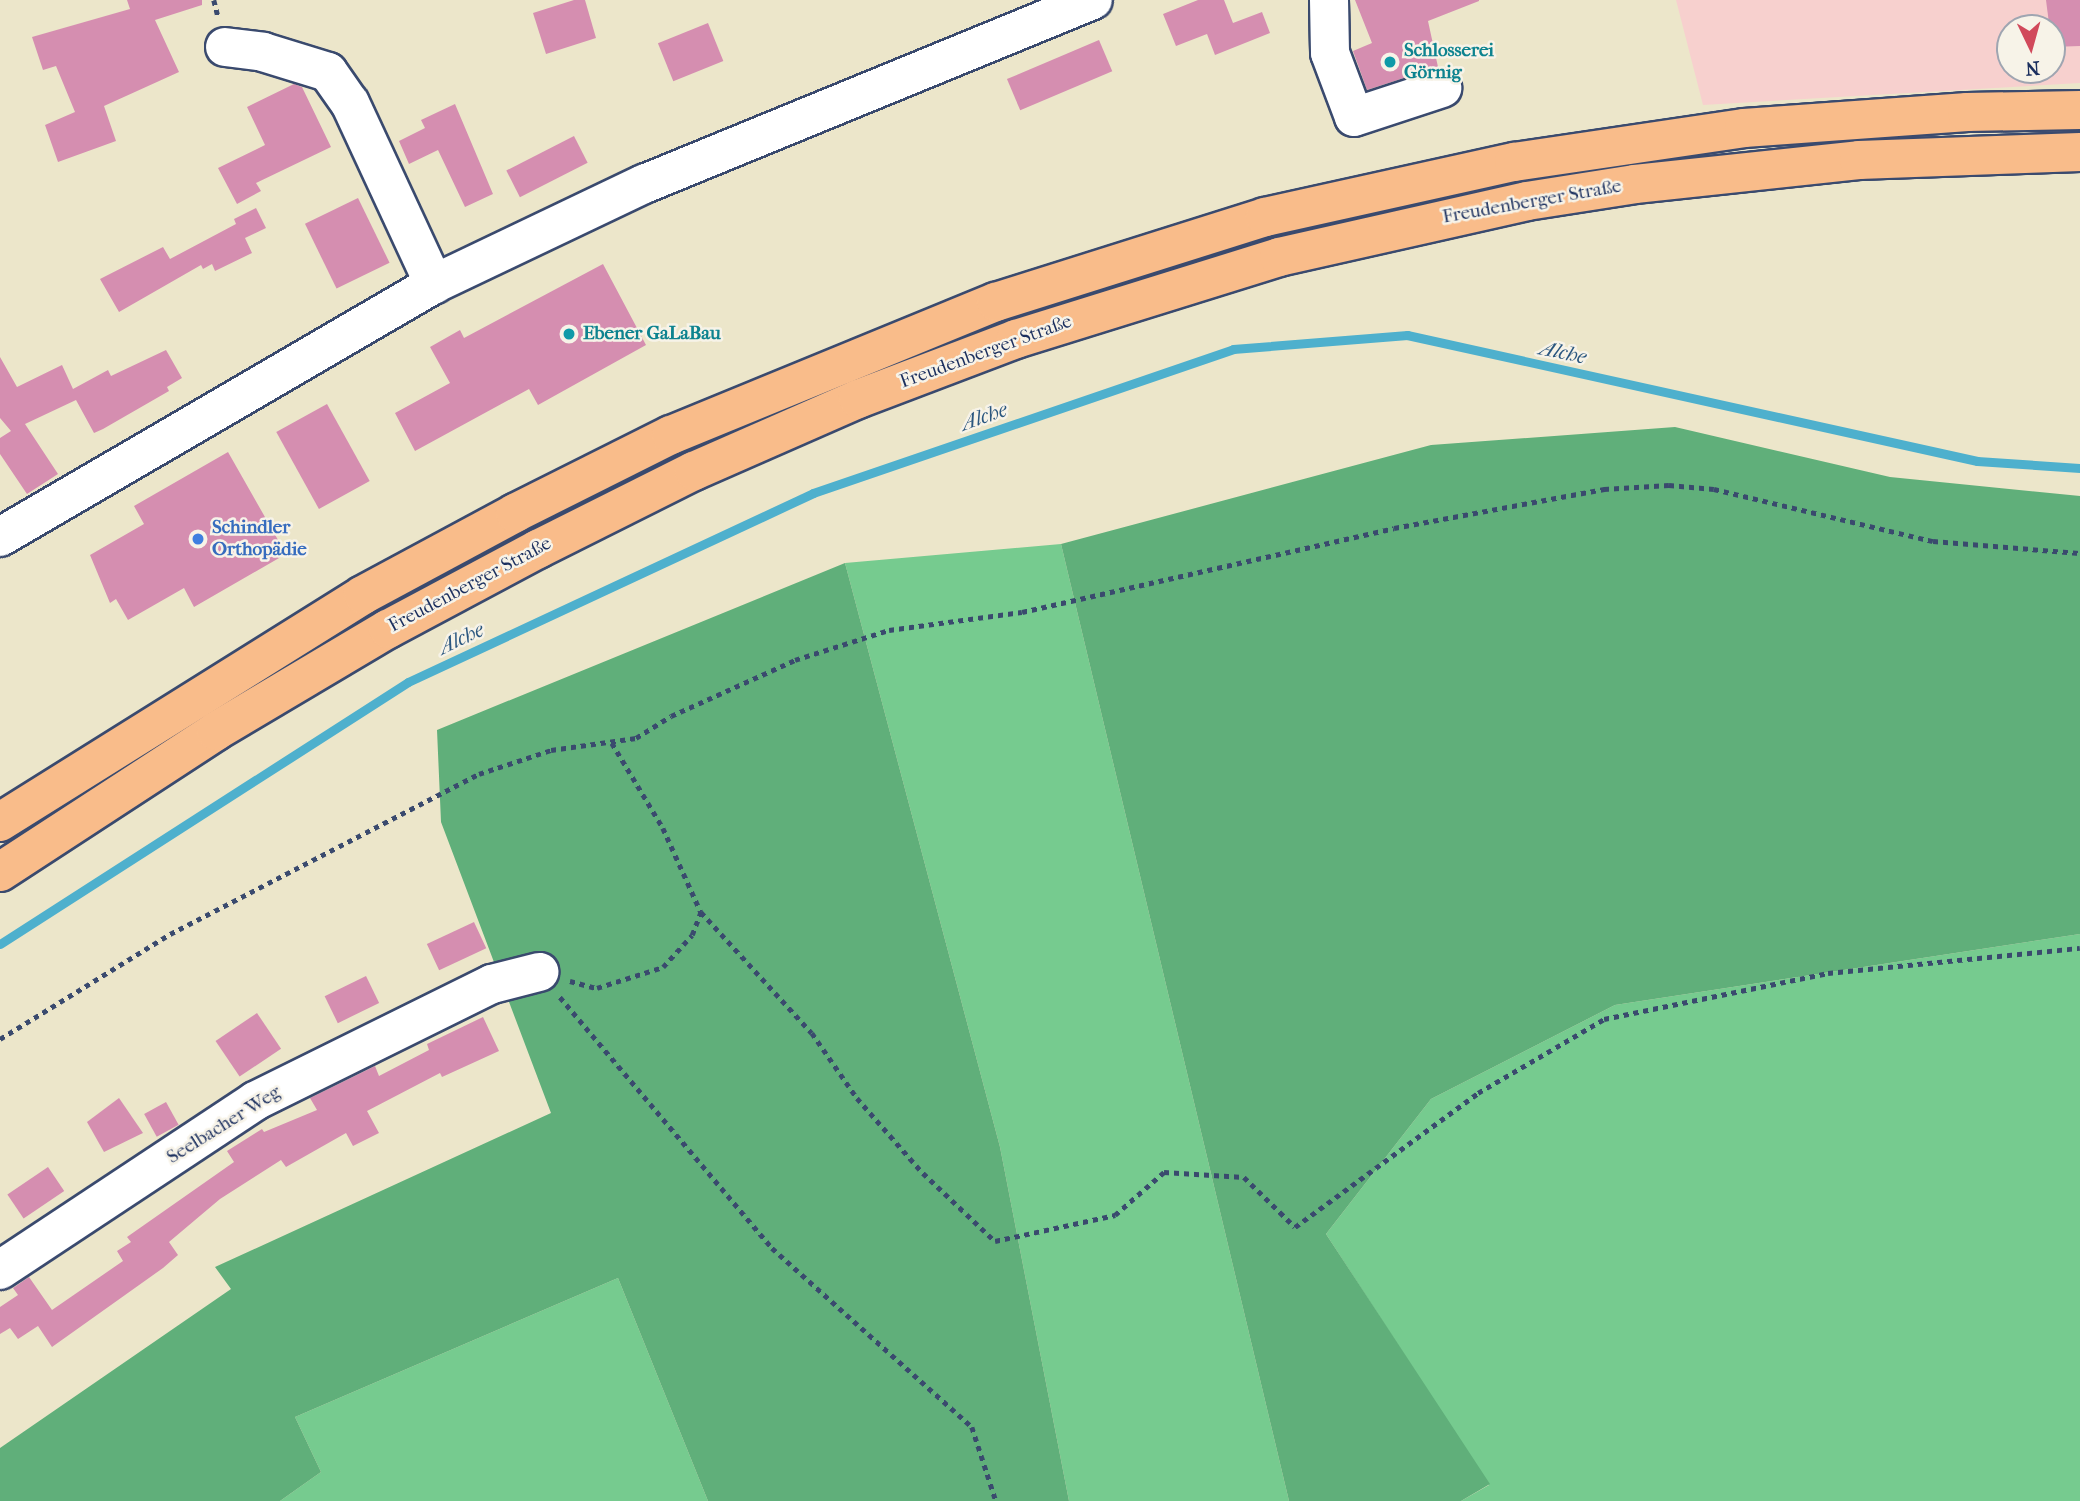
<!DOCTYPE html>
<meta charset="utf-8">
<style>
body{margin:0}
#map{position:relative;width:2080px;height:1501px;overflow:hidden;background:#ece6ca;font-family:"IM FELL French Canon",serif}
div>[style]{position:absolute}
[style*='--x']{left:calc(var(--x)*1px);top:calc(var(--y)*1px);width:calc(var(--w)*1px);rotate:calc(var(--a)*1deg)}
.built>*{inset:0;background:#f7d0ce}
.green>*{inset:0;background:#76cb8f}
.forest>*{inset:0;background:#60af7a}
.stream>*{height:9px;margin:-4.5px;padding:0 4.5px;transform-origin:4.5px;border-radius:4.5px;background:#4eb0cd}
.building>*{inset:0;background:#d58eb0;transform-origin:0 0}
.path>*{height:4.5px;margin-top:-2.25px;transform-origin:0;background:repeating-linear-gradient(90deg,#3a4a6e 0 5px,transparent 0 10px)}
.roads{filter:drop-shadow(2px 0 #3a4a6e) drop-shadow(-2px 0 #3a4a6e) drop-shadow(0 2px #3a4a6e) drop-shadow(0 -2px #3a4a6e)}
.minor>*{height:38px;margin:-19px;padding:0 19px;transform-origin:19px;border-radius:19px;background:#fff}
.major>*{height:38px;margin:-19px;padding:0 19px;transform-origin:19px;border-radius:19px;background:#f9bc8a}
.dots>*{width:19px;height:19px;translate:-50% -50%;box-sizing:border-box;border:4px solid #f7f3e8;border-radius:50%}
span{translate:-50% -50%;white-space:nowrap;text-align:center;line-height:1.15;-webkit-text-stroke:5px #f7f3e8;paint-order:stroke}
.culture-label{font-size:19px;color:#0d838f;font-weight:700}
.left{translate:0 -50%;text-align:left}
.street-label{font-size:19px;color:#1b2f5e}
.shop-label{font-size:19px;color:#366cbe;font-weight:700}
.water-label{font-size:21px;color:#2a567f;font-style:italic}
.north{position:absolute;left:1996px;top:14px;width:70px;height:70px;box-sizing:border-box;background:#f7f3e8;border:2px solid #9fa5b1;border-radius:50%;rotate:175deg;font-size:19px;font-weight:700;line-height:28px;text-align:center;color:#1b2f5e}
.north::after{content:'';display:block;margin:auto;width:24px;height:32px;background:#d1495b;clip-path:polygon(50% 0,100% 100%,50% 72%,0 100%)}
</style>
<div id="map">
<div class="built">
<div style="clip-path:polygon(evenodd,1676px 0,2080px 0,2080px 83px,1703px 105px,1676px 0,2010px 28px,2052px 28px,2052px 70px,2010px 70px,2010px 28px)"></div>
</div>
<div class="green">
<div style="clip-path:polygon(1061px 544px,1289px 1501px,1069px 1501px,1000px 1147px,845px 563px)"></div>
<div style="clip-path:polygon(2080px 934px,2080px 1501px,1461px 1501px,1489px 1485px,1326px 1234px,1431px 1099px,1615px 1005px)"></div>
<div style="clip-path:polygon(618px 1278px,708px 1501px,280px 1501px,321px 1472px,295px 1417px)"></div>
</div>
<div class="forest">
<div style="clip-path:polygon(1675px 427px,1890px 477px,2080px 496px,2080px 934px,1615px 1005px,1431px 1099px,1326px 1234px,1490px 1484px,1461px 1501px,1289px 1501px,1061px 544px,1431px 445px)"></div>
<div style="clip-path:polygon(845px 563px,1000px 1147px,1069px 1501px,708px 1501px,618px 1278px,295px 1417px,321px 1472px,280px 1501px,0 1501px,0 1448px,231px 1289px,215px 1267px,551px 1113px,441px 822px,437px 730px)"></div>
</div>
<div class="stream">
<div style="--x:0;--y:944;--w:485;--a:-32.7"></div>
<div style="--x:408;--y:682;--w:447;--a:-25"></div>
<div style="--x:813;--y:493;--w:444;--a:-18.9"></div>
<div style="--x:1233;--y:349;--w:175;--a:-4.6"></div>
<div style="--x:1407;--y:335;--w:584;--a:12.46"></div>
<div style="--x:1977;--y:461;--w:103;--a:3.9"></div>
</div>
<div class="building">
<div style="clip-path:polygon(127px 0,202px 0,202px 5px,155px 20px,179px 72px,104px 106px,116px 141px,58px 162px,45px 125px,75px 112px,56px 66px,43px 70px,32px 37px,130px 9px)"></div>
<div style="clip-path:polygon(574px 0,585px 0,596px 38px,546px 54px,533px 13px)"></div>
<div style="clip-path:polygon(1198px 0,1224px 0,1233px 23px,1262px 12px,1270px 33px,1215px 55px,1207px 34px,1176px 46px,1163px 14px)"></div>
<div style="clip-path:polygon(1355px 0,1479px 0,1479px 1px,1428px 21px,1438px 67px,1367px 90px,1353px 51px,1372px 43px)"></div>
<div style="clip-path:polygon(2046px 0,2080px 0,2080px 46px,2052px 47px)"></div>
<div style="left:708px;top:23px;width:41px;height:54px;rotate:68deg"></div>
<div style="left:1099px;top:40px;width:34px;height:100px;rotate:67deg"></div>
<div style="clip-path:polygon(294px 84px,302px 87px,331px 147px,256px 183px,261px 191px,237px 204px,218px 168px,265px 145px,247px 107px)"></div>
<div style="clip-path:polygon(455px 104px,493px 194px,465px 207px,438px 150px,409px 164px,399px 141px,425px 128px,421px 120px)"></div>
<div style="left:574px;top:136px;width:30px;height:76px;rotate:63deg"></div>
<div style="left:358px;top:198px;width:72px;height:59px;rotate:64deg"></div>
<div style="clip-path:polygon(256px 208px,266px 228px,245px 238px,252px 253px,215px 271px,212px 264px,203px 269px,201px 265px,119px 312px,100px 279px,163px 247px,170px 259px,236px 224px,234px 219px)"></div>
<div style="clip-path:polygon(603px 264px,646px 345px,538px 405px,529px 389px,415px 451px,395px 413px,450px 383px,430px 347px,460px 330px,464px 338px)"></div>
<div style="clip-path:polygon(166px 350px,182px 378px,167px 387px,169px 391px,103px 429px,94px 433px,76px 400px,25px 424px,58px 474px,27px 494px,0 454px,0 438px,11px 431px,0 418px,0 357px,17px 387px,62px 365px,73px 389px,108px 370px,111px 376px)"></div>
<div style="left:327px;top:404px;width:88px;height:58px;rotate:61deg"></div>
<div style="clip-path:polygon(228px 452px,286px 554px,194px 607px,184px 588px,128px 620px,116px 599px,110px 603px,90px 555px,144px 524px,134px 506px)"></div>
<div style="left:474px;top:922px;width:29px;height:52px;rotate:65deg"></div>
<div style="left:366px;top:976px;width:30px;height:46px;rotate:64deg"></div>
<div style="left:257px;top:1013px;width:43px;height:50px;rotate:56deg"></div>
<div style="clip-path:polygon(483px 1017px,499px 1051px,442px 1077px,440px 1073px,367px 1111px,379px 1133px,353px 1146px,346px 1133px,286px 1167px,281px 1160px,220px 1199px,169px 1242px,178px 1255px,163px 1268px,52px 1347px,38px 1326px,18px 1339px,10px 1328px,0 1334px,0 1307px,18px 1295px,13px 1288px,29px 1277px,52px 1310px,123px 1261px,117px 1251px,131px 1242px,127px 1237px,234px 1162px,227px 1151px,262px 1129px,264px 1132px,317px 1110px,310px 1098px,375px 1066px,379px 1076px,429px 1050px,427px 1044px)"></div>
<div style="clip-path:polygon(119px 1098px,143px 1133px,104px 1152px,87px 1122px)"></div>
<div style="left:166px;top:1102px;width:26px;height:25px;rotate:61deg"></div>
<div style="left:48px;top:1167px;width:29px;height:49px;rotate:56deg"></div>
</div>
<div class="path">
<div style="--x:214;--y:0;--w:16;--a:76"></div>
<div style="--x:612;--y:743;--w:99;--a:59"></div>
<div style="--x:663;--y:828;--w:92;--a:65.7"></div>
<div style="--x:701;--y:912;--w:164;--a:47.5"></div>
<div style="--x:812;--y:1033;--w:79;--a:55.3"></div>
<div style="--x:857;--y:1098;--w:100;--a:48.7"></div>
<div style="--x:923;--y:1173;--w:99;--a:43.4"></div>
<div style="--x:995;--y:1241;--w:123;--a:-12.2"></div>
<div style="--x:1115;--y:1215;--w:65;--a:-41.3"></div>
<div style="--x:1164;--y:1172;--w:80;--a:3.6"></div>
<div style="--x:1244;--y:1177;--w:71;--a:44.4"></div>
<div style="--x:1295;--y:1227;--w:227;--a:-36.2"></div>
<div style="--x:1478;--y:1093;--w:146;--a:-30.4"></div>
<div style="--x:1604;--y:1019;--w:229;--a:-11.6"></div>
<div style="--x:1828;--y:973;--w:253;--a:-5.7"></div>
<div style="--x:570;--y:981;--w:28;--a:15"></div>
<div style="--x:597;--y:988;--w:69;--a:-17.7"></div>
<div style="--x:663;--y:967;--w:43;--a:-47.8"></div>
<div style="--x:692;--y:935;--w:25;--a:-69"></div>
<div style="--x:560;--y:997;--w:329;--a:49.8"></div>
<div style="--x:772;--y:1248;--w:268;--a:41.8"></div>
<div style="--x:972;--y:1427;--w:78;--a:72"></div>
<div style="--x:0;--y:1039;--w:200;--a:-31.7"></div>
<div style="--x:170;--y:934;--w:348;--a:-27.4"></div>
<div style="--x:479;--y:774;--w:76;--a:-18.4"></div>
<div style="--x:551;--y:750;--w:86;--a:-8"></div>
<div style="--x:636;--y:738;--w:41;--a:-32.2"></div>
<div style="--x:671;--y:716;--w:136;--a:-24.3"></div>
<div style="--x:795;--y:660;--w:99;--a:-17.7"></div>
<div style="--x:889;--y:630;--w:134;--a:-7.7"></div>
<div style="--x:1022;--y:612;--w:381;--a:-12.7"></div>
<div style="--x:1394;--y:528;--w:214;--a:-10.5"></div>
<div style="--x:1604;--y:489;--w:65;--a:-3.5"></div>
<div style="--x:1669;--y:485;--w:45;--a:5.1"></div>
<div style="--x:1714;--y:489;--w:225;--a:13.4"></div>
<div style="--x:1933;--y:541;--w:147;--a:4.7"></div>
</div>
<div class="roads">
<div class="minor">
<div style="--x:1329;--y:0;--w:53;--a:88.9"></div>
<div style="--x:1330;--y:53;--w:68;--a:69.4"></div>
<div style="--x:1354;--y:117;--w:93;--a:-18.2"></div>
<div style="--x:225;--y:47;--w:38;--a:7"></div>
<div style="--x:263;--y:52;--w:68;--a:17.1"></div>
<div style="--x:328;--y:72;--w:38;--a:55"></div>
<div style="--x:350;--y:103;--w:200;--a:65.1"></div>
<div style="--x:0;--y:537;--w:502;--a:-30.24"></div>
<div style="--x:434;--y:284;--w:233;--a:-25.5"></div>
<div style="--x:644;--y:184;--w:485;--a:-22.3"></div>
<div style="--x:0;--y:1270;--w:306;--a:-33.5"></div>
<div style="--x:255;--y:1101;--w:264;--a:-26.3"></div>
<div style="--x:492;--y:984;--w:49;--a:-14.3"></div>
</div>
<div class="major">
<div style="--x:0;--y:822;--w:428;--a:-32"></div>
<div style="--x:363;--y:595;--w:173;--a:-28.3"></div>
<div style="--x:515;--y:513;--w:174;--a:-26.6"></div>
<div style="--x:671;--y:435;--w:351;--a:-22.3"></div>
<div style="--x:996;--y:302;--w:282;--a:-17.5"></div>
<div style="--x:1265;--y:217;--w:255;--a:-12.5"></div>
<div style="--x:1514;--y:162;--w:232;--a:-8.4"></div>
<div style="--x:1744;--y:128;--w:224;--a:-4.1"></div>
<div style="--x:1967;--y:112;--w:113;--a:-1"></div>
<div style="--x:0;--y:872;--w:258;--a:-33.1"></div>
<div style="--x:216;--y:731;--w:200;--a:-30.7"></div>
<div style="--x:388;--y:629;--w:170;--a:-28.1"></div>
<div style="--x:538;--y:549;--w:174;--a:-26.6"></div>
<div style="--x:694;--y:471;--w:179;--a:-23.7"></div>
<div style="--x:858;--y:399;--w:169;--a:-20.8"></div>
<div style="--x:1016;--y:339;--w:275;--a:-17.3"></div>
<div style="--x:1279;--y:257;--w:254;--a:-12.7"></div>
<div style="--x:1527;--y:201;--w:109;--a:-8.9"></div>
<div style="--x:1635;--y:184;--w:225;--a:-6.1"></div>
<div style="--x:1859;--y:160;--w:221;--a:-2.1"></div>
</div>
</div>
<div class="dots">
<div style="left:1390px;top:62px;background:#0f9aa8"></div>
<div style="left:569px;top:334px;background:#0f9aa8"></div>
<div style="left:198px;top:539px;background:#3f7fe0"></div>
</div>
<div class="culture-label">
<span class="left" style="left:1404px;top:62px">Schlosserei<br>Görnig</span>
<span class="left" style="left:583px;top:334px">Ebener GaLaBau</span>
</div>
<div class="street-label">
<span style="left:1532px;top:202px;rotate:-10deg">Freudenberger Straße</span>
<span style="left:986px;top:352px;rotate:-20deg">Freudenberger Straße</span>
<span style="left:470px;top:585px;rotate:-28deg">Freudenberger Straße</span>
<span style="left:224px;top:1125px;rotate:-32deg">Seelbacher Weg</span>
</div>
<div class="shop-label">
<span class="left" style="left:212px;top:539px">Schindler<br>Orthopädie</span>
</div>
<div class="water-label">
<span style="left:1563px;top:352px;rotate:12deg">Alche</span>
<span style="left:984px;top:416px;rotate:-19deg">Alche</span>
<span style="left:461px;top:638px;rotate:-25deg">Alche</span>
</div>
<div class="north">N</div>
</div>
